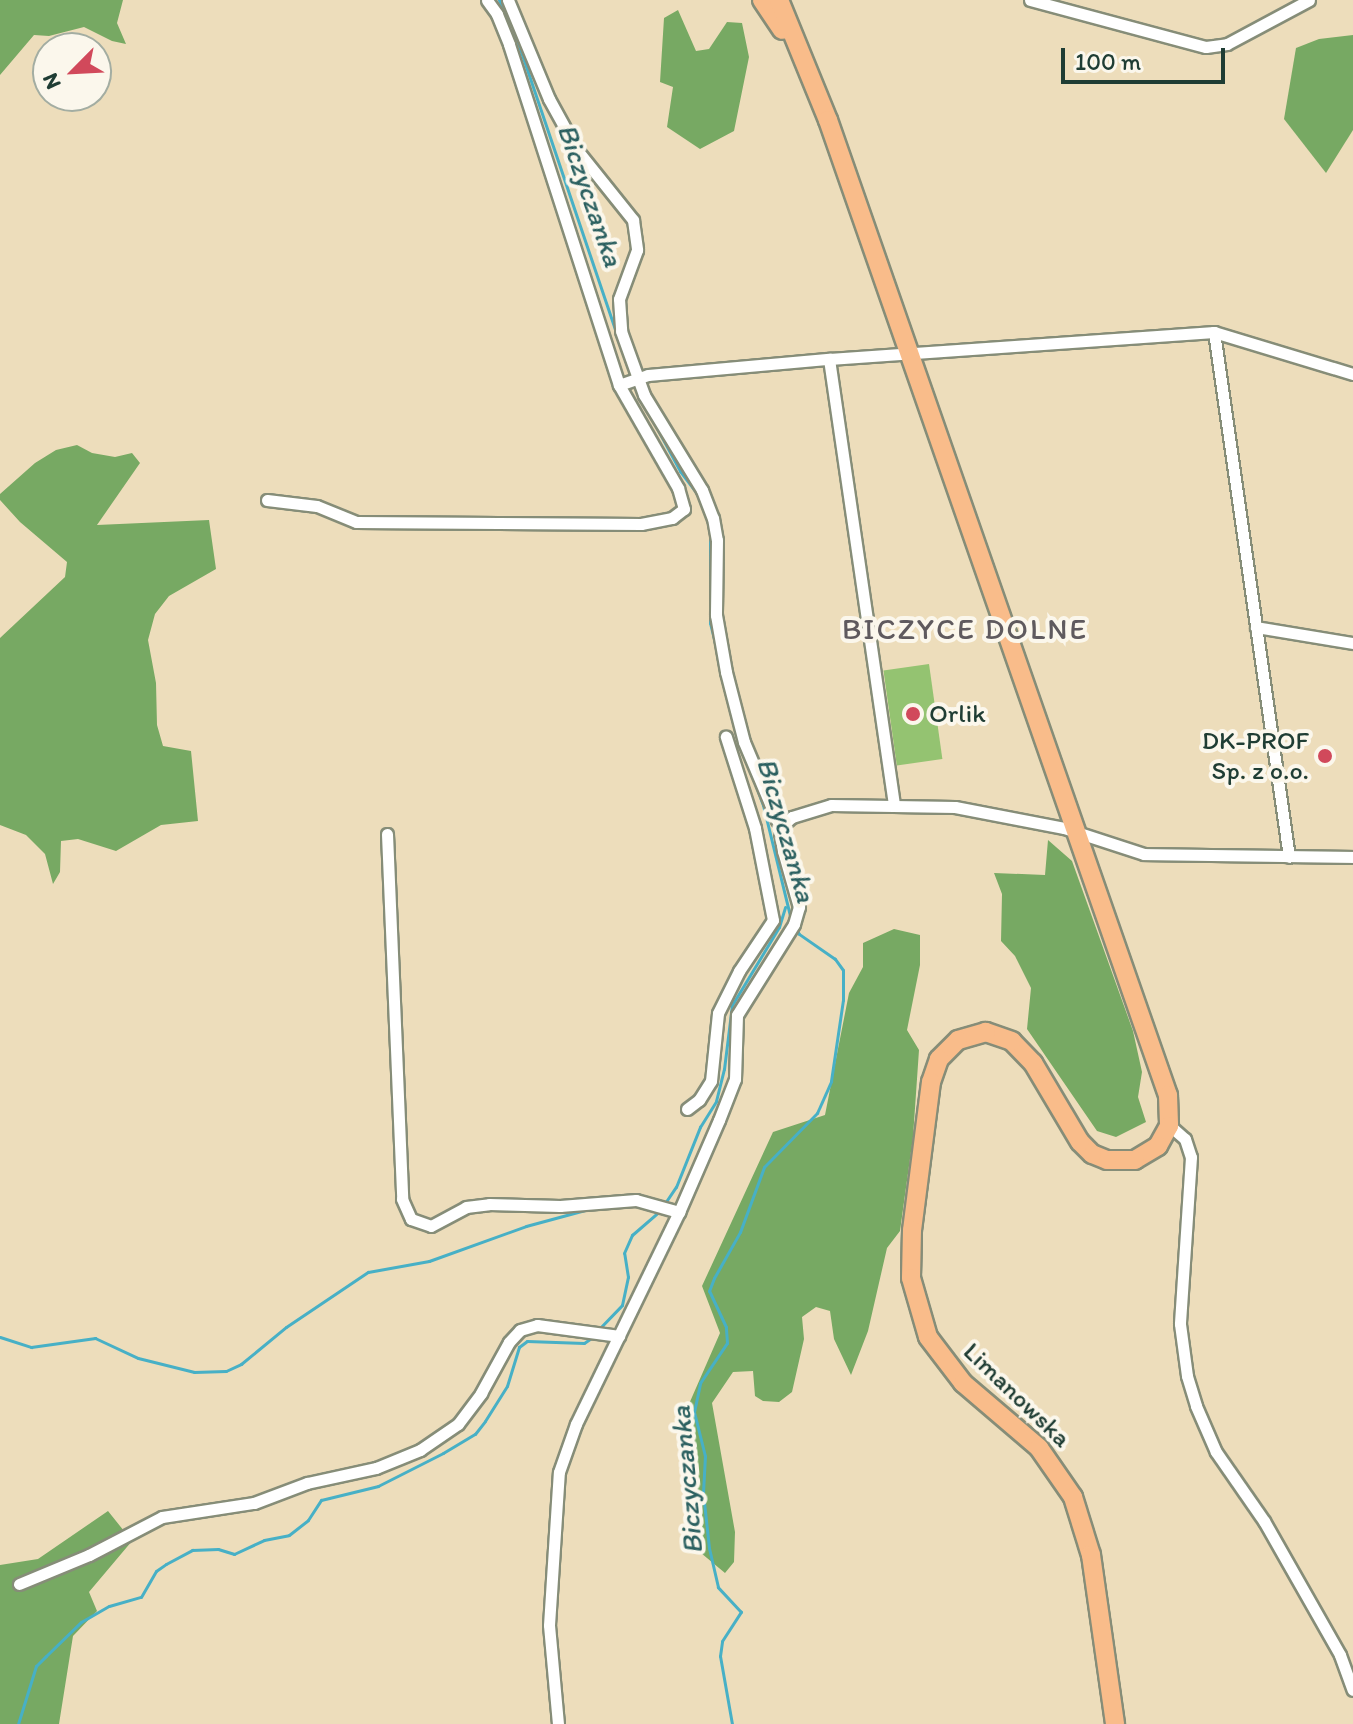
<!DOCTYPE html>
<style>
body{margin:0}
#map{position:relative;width:1353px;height:1724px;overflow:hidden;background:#edddbb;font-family:Itim,sans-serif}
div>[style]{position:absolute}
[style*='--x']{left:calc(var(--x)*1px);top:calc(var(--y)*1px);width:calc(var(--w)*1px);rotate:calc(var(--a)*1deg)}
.green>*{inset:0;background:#94c371;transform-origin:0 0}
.forest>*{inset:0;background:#77a963}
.stream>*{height:3px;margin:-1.5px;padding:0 1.5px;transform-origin:1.5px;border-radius:1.5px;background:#47b0c6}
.roads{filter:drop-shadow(2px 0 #868d78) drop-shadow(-2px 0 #868d78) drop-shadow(0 2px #868d78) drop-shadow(0 -2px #868d78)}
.minor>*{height:11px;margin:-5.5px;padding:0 5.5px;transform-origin:5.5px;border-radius:5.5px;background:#fff}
.primary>*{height:18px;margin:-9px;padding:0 9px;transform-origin:9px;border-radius:9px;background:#f9bc8a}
.dots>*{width:22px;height:22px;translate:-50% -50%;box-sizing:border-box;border:4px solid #fbf7ec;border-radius:50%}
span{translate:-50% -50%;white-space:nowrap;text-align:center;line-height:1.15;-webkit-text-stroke:8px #fbf7ec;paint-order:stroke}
.poi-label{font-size:26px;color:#1f3d34}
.left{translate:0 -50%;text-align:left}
.right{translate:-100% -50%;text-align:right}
.street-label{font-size:26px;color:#1f3d34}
.water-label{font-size:28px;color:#2b6060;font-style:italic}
.quarter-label{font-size:30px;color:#5f5a5e;letter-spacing:2px}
.north{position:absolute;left:32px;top:32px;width:80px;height:80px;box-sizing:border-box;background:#fbf7ec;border:2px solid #a3ada2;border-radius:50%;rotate:246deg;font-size:22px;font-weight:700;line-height:32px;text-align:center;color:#1f3d34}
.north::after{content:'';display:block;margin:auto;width:28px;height:36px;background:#d1495b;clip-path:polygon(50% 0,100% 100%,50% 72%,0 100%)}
.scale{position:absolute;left:1061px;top:48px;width:164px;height:36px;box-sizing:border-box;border:4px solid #1f3d34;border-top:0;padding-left:10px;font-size:24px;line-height:28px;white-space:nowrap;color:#1f3d34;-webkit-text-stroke:6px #fbf7ec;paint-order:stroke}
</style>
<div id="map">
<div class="green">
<div style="left:929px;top:664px;width:96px;height:46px;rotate:82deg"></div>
</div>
<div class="forest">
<div style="clip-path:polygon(0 0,123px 0,117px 23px,126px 44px,112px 41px,84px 27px,49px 36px,34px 35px,0 75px)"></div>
<div style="clip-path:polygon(678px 10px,696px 51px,709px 49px,727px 22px,742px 23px,749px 57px,734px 131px,700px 149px,667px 127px,673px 87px,660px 82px,664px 18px)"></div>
<div style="clip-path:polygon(1353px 35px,1353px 130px,1326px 173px,1284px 119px,1296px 48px,1319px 39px)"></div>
<div style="clip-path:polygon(77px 445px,92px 453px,115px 457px,132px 453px,140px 463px,97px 525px,209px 520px,216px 569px,169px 596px,155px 614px,148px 640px,156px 683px,157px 725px,163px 746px,191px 751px,198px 821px,161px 825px,116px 851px,78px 839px,61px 841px,60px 872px,53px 884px,45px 854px,26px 835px,0 825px,0 638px,65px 577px,67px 562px,20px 522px,0 500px,0 494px,35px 463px,56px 450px)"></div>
<div style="clip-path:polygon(1048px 840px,1072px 861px,1133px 1031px,1142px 1072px,1138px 1097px,1146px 1122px,1116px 1137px,1097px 1131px,1027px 1029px,1031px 988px,1015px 956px,1001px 941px,1002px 894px,994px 873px,1045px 875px)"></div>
<div style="clip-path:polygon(894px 929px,920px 935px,920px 965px,907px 1030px,919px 1050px,913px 1137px,900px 1231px,887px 1248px,868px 1331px,851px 1375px,834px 1339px,830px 1311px,816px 1307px,802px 1317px,804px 1339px,792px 1392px,779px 1402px,763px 1401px,755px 1396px,753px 1371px,733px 1372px,712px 1403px,735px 1532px,734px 1562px,725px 1573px,701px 1553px,696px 1541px,687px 1479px,691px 1440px,682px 1420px,720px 1333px,702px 1286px,773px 1132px,825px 1115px,849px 993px,863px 967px,863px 943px)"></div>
<div style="clip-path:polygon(108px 1511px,132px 1541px,89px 1592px,97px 1611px,73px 1636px,59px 1724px,0 1724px,0 1565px,38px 1559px)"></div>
</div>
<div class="stream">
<div style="--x:499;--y:0;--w:31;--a:63"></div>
<div style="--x:513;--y:28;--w:368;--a:71.3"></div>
<div style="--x:633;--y:384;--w:99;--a:61.6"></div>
<div style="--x:680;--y:471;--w:34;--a:53"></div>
<div style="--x:710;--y:531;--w:92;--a:90"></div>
<div style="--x:710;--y:623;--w:29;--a:76"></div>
<div style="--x:747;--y:762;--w:46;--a:69.6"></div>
<div style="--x:763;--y:805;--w:118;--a:76.3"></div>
<div style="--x:663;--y:1206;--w:23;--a:-56"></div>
<div style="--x:676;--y:1187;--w:65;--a:-68.2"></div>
<div style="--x:700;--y:1127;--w:31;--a:-58"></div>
<div style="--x:716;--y:1101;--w:33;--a:-76"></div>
<div style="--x:724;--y:1069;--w:64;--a:-82.9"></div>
<div style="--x:732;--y:1005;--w:91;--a:-58.9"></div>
<div style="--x:779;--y:927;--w:21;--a:-73"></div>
<div style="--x:597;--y:1331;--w:36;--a:-46"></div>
<div style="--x:622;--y:1305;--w:29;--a:-78"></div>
<div style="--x:628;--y:1277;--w:24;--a:-99"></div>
<div style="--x:624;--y:1253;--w:20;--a:-66"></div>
<div style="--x:632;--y:1235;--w:35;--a:-41"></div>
<div style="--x:0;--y:1337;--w:33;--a:18"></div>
<div style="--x:31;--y:1347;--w:65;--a:-8"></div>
<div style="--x:95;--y:1338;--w:47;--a:24.9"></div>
<div style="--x:138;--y:1358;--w:58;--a:14"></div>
<div style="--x:194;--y:1372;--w:32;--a:-2"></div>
<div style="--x:226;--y:1371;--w:17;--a:-25"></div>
<div style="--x:241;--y:1364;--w:58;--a:-39.4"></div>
<div style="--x:286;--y:1327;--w:99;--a:-33.9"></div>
<div style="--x:368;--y:1272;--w:62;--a:-10.2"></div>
<div style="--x:429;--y:1261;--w:103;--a:-19.8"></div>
<div style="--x:526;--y:1226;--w:65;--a:-15.1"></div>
<div style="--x:18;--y:1724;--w:61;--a:-72.8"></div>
<div style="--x:36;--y:1666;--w:14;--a:-45"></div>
<div style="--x:46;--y:1656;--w:49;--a:-44.2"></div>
<div style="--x:81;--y:1622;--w:32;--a:-30"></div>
<div style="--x:109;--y:1606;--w:33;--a:-16"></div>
<div style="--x:141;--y:1597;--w:30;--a:-60"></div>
<div style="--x:156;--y:1571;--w:12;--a:-35"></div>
<div style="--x:166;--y:1564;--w:30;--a:-28"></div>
<div style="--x:192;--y:1550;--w:26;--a:-2"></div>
<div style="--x:218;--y:1549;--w:17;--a:17"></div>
<div style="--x:234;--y:1554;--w:33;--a:-25"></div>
<div style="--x:264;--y:1540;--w:25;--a:-11"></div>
<div style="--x:289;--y:1535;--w:24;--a:-38"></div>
<div style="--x:308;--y:1520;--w:24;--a:-57"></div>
<div style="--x:321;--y:1500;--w:59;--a:-13.8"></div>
<div style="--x:378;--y:1486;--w:73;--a:-26.9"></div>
<div style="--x:443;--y:1453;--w:37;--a:-31"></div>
<div style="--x:475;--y:1434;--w:16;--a:-52"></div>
<div style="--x:485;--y:1421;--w:41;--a:-57.8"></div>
<div style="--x:507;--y:1386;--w:41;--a:-72.9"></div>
<div style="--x:519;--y:1347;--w:10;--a:-37"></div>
<div style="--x:527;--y:1341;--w:57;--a:2"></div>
<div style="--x:584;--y:1343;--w:11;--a:-34"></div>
<div style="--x:732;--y:1724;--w:69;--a:-100"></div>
<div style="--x:720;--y:1656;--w:15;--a:-82"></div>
<div style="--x:722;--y:1641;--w:35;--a:-57"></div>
<div style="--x:741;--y:1612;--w:34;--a:-133"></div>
<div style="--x:718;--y:1587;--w:40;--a:-103"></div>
<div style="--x:709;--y:1548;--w:55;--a:-96.2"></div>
<div style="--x:703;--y:1493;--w:37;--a:-87"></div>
<div style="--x:705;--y:1456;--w:45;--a:-104"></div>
<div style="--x:694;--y:1412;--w:30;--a:-78"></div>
<div style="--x:700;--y:1383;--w:48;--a:-56"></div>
<div style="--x:727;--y:1343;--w:16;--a:-94"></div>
<div style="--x:726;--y:1327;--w:40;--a:-115"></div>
<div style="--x:709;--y:1291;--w:14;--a:-69"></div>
<div style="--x:714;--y:1278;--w:53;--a:-60.5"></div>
<div style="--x:740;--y:1232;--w:69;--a:-69.7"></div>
<div style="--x:764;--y:1167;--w:76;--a:-45.5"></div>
<div style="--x:817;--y:1113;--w:35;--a:-66"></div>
<div style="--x:831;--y:1081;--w:82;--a:-81.6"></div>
<div style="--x:843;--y:1000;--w:30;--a:-90"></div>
<div style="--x:843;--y:970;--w:14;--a:-126"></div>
<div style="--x:835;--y:959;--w:44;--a:-145.2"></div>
<div style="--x:799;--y:934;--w:8;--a:-120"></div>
</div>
<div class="roads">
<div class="minor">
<div style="--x:508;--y:0;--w:107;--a:67.5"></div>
<div style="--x:549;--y:99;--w:58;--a:61.2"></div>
<div style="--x:577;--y:150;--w:90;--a:51.3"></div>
<div style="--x:633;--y:220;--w:30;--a:82"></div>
<div style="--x:637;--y:250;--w:52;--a:110.2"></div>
<div style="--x:619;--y:299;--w:32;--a:86"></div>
<div style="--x:621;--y:331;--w:68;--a:70.2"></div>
<div style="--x:644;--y:395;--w:111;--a:58.6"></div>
<div style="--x:702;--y:490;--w:30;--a:69"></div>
<div style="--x:713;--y:518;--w:22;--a:80"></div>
<div style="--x:717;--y:540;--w:75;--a:90.8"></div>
<div style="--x:716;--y:615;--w:58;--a:80"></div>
<div style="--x:726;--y:672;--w:72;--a:75.6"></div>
<div style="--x:744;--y:742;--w:85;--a:67.1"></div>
<div style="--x:777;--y:820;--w:8;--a:40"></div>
<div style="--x:1030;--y:0;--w:182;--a:15"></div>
<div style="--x:1206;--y:47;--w:21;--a:-8"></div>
<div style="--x:1227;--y:44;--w:93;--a:-28.2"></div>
<div style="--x:1214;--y:332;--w:530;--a:81.87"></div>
<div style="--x:829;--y:359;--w:450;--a:81.7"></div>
<div style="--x:619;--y:385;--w:31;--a:-19"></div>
<div style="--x:648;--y:375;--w:182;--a:-5.1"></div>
<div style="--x:829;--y:359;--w:386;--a:-4"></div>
<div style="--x:1214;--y:332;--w:145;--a:16.8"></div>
<div style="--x:267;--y:500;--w:50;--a:6.8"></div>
<div style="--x:317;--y:506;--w:42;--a:22.3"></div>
<div style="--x:356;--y:522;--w:285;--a:0.4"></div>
<div style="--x:641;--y:524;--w:32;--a:-11"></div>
<div style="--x:672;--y:518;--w:15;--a:-37"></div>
<div style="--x:684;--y:509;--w:22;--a:-106"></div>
<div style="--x:678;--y:488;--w:119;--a:-119.8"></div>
<div style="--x:619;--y:385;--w:358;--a:-107.9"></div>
<div style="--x:509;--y:44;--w:32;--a:-112"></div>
<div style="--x:497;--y:14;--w:17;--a:-126"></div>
<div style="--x:1256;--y:627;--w:98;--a:9.4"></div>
<div style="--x:387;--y:834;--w:365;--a:87.6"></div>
<div style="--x:402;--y:1199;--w:22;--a:66"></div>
<div style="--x:411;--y:1219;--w:21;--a:19"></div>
<div style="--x:431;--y:1226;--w:40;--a:-28"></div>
<div style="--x:466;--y:1207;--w:23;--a:-7"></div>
<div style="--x:489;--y:1204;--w:71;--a:1.6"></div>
<div style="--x:560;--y:1206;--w:76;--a:-4.5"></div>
<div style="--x:636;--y:1200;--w:45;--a:15.6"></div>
<div style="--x:687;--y:1109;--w:15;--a:-37"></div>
<div style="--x:699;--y:1100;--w:22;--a:-58"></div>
<div style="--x:711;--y:1081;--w:68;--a:-84.1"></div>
<div style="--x:718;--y:1013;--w:47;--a:-63.4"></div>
<div style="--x:739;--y:971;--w:61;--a:-56.3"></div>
<div style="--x:773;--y:920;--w:94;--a:-101.1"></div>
<div style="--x:755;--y:828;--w:96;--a:-107.7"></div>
<div style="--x:1169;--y:1125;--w:21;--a:41"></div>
<div style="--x:1185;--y:1139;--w:19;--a:72"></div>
<div style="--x:1191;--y:1157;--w:167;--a:93.8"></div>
<div style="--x:1180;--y:1324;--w:52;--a:82.3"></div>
<div style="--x:1187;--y:1376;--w:31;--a:73"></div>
<div style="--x:1196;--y:1406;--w:50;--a:66.5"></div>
<div style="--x:1216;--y:1452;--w:84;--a:55.2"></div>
<div style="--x:1264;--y:1521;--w:154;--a:60.4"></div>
<div style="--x:1340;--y:1655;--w:37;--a:70"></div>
<div style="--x:19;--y:1584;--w:76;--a:-22.5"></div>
<div style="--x:89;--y:1555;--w:82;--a:-27.5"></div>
<div style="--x:162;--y:1517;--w:93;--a:-8.7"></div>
<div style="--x:254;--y:1503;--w:57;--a:-20.7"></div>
<div style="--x:307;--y:1483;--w:71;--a:-12.3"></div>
<div style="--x:376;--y:1468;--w:48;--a:-22.2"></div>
<div style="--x:420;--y:1450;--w:46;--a:-34.4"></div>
<div style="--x:458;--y:1424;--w:39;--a:-53"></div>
<div style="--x:481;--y:1393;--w:58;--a:-61.2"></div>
<div style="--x:509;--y:1342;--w:16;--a:-47"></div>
<div style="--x:520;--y:1330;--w:18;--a:-16"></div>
<div style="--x:537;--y:1325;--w:83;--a:7.6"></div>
<div style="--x:558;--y:1724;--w:99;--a:-95.2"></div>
<div style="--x:549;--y:1625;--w:153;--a:-86.3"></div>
<div style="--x:559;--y:1472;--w:51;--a:-70.5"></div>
<div style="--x:576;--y:1424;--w:236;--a:-64.1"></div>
<div style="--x:679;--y:1212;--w:100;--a:-66.5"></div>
<div style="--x:719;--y:1120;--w:44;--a:-68.7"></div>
<div style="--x:735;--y:1079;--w:64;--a:-88.2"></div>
<div style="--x:737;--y:1015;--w:107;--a:-57.9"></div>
<div style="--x:794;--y:924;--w:18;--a:-74"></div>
<div style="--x:799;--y:907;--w:58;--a:-105.9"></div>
<div style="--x:783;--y:851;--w:18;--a:-99"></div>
<div style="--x:780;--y:833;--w:9;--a:-69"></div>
<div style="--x:783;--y:825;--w:12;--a:-42"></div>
<div style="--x:792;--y:817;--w:41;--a:-17.1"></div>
<div style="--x:831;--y:805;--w:124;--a:0.9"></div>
<div style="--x:955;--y:807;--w:111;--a:10.9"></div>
<div style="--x:1064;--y:828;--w:84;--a:18"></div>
<div style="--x:1144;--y:854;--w:209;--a:0.8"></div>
</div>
<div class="primary">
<div style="--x:762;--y:0;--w:36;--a:56"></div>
<div style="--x:779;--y:0;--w:130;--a:67.8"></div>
<div style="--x:828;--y:120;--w:1033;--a:70.78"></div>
<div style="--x:1168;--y:1095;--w:31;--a:88"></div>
<div style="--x:1169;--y:1126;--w:23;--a:119"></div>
<div style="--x:1158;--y:1146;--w:27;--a:149"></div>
<div style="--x:1135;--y:1160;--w:28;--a:180"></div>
<div style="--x:1107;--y:1160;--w:16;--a:-158"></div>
<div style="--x:1092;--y:1154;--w:17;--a:-135"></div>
<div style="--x:1080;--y:1142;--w:92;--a:-120.7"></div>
<div style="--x:1033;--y:1063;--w:30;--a:-134"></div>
<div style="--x:1012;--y:1041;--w:28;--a:-161"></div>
<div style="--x:986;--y:1032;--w:29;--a:164"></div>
<div style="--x:958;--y:1040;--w:27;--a:135"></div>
<div style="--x:939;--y:1059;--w:24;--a:109"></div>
<div style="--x:931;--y:1082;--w:149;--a:97.3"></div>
<div style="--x:912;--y:1230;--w:48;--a:91.2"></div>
<div style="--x:911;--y:1278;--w:61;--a:73.9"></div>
<div style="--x:928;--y:1337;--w:58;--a:52.7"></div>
<div style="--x:963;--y:1383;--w:100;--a:40.5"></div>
<div style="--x:1039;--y:1448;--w:60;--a:55.2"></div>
<div style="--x:1073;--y:1497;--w:61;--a:72.8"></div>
<div style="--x:1091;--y:1555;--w:171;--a:81.9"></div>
</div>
</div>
<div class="dots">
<div style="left:913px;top:714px;background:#d1495b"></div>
<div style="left:1325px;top:756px;background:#d1495b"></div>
</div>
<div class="poi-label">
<span class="left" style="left:929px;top:714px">Orlik</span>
<span class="right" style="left:1309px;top:756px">DK-PROF<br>Sp. z o.o.</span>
</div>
<div class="street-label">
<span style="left:1017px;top:1395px;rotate:44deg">Limanowska</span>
</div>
<div class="water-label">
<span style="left:591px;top:195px;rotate:71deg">Biczyczanka</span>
<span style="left:787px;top:830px;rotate:74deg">Biczyczanka</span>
<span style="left:686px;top:1480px;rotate:-95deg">Biczyczanka</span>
</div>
<div class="quarter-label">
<span style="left:965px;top:629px">BICZYCE DOLNE</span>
</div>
<div class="north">N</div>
<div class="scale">100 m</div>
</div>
